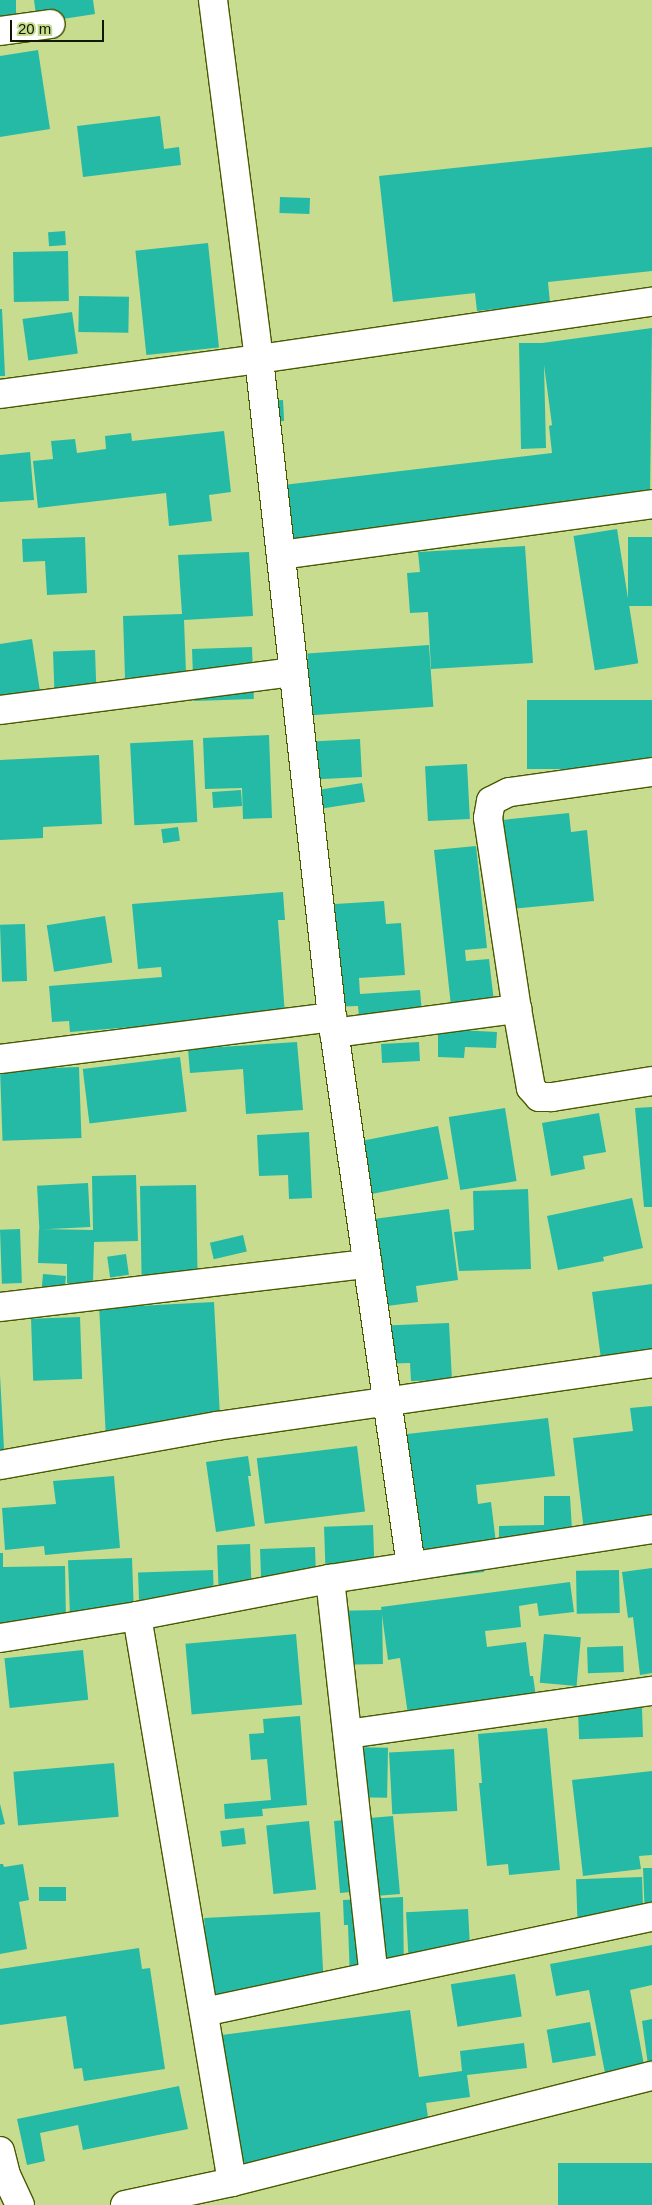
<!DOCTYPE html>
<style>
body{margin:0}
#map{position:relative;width:652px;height:2205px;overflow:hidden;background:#c7dc8e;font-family:Arial,sans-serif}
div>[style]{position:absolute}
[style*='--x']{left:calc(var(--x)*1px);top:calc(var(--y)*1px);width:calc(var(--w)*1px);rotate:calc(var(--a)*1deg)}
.building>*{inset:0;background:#25baa6;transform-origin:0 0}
.roads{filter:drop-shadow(1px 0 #495900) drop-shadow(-1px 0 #495900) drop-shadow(0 1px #495900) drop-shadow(0 -1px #495900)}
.minor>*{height:28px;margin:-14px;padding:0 14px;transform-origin:14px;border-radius:14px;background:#fff}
span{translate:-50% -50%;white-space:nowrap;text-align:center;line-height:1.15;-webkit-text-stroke:4px #c7dc8e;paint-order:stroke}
.scale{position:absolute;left:10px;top:20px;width:94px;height:22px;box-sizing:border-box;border:2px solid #111800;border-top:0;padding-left:6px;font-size:15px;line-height:18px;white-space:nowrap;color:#111800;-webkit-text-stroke:4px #c7dc8e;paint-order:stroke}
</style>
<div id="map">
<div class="building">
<div style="left:0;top:0;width:16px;height:19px"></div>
<div style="clip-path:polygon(34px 0,93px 0,95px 14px,37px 23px)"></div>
<div style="clip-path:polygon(38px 50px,50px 129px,0 137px,0 56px)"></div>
<div style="clip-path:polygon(160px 116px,164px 149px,179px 147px,181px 165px,83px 177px,77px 126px)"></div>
<div style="clip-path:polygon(652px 147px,652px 271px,548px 282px,550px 303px,477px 311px,475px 293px,393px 302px,379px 176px)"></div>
<div style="left:280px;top:197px;width:30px;height:16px;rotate:2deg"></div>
<div style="left:65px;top:231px;width:14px;height:17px;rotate:86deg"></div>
<div style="left:208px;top:243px;width:105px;height:73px;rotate:84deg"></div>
<div style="left:68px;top:251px;width:50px;height:55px;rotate:89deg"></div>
<div style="left:79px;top:296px;width:50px;height:36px;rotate:1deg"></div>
<div style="clip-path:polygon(0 309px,2px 309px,5px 376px,0 376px)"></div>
<div style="left:72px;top:312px;width:42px;height:50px;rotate:82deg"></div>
<div style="clip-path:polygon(652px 328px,650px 498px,281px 540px,275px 486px,552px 453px,549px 426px,552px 425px,544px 365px,546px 448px,521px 449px,519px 343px,542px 343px)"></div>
<div style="left:283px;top:400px;width:21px;height:19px;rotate:87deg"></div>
<div style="clip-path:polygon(224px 431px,231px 492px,209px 495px,212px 521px,169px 526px,166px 493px,38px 508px,33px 461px,53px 459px,51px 441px,75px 439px,77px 453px,106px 449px,105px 436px,131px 433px,132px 441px)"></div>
<div style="clip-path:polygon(30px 452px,34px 500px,0 502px,0 455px)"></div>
<div style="left:617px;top:529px;width:136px;height:44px;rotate:81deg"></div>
<div style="clip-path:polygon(85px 537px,87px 593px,47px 595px,45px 561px,23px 562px,22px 539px)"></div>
<div style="left:652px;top:537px;width:69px;height:24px;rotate:90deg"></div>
<div style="clip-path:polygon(525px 546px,533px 663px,431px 669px,428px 612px,410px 613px,407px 573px,420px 572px,418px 552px)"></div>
<div style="clip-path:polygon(249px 552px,253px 616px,184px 620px,187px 699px,150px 677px,125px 678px,123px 616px,182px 614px,178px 555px)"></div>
<div style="clip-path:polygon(32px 639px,41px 698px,0 704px,0 644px)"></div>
<div style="left:429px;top:645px;width:62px;height:122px;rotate:86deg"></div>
<div style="left:252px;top:647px;width:52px;height:60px;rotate:88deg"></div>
<div style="left:95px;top:650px;width:47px;height:42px;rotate:88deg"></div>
<div style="left:652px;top:700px;width:69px;height:125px;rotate:90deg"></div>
<div style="clip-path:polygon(269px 735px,272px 818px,243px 819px,242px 788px,205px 789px,203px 738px)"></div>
<div style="left:360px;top:739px;width:38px;height:58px;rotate:87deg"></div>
<div style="left:193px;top:740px;width:82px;height:63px;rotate:87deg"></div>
<div style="clip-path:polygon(99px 755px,102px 824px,43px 827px,43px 838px,0 840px,0 760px)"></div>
<div style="left:467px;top:764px;width:55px;height:42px;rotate:87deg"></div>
<div style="left:362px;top:783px;width:19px;height:59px;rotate:81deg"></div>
<div style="left:241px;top:790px;width:16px;height:29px;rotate:86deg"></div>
<div style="clip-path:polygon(569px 813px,571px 832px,587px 830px,594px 901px,511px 909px,502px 820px)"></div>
<div style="left:178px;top:827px;width:14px;height:17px;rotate:82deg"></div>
<div style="clip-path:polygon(476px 846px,487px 948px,465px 950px,466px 961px,489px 959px,494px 1002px,451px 1006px,434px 850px)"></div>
<div style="clip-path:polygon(283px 892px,285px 920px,278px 920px,285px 1015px,70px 1032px,69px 1021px,52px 1022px,49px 986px,162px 977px,161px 967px,138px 969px,132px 904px)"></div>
<div style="clip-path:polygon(384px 901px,386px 924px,401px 923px,405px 975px,359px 978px,360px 994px,420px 990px,422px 1013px,359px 1017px,358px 1006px,329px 1007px,319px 905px)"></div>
<div style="left:105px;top:916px;width:47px;height:59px;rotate:81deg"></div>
<div style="left:25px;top:924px;width:57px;height:25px;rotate:88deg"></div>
<div style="clip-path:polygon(438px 1029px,497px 1032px,496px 1048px,465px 1047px,464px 1058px,438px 1057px)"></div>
<div style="clip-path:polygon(297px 1042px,303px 1110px,246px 1114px,243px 1069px,190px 1073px,188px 1049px)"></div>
<div style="left:419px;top:1042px;width:19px;height:38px;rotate:87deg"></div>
<div style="left:180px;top:1057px;width:55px;height:98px;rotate:83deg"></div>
<div style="left:79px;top:1067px;width:71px;height:79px;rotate:88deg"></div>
<div style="clip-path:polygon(652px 1107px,652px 1207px,644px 1207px,635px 1108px)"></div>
<div style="left:505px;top:1108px;width:74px;height:57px;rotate:81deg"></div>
<div style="clip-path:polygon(599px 1113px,606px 1152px,583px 1156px,585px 1169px,551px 1176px,542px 1123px)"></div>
<div style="left:438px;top:1126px;width:54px;height:85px;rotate:79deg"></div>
<div style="clip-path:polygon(309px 1132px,312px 1198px,289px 1199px,288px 1175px,259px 1176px,257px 1135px)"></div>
<div style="clip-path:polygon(136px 1175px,138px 1241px,94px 1242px,93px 1284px,67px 1283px,67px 1264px,38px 1263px,39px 1229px,93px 1230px,92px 1176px)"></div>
<div style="left:88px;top:1183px;width:44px;height:51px;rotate:87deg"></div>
<div style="left:196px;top:1185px;width:91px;height:56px;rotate:89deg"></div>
<div style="clip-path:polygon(528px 1189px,531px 1269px,459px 1271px,454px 1232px,474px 1230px,473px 1191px)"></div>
<div style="clip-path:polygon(632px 1198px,643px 1248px,603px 1257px,604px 1261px,558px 1270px,547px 1216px)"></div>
<div style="clip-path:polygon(449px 1209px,458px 1280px,416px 1286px,418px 1302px,387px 1306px,366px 1220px)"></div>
<div style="left:20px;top:1229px;width:54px;height:20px;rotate:88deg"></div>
<div style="left:243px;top:1235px;width:17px;height:34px;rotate:77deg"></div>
<div style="left:126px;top:1254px;width:21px;height:19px;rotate:82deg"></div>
<div style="left:43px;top:1274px;width:23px;height:18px;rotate:5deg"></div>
<div style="clip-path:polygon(652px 1284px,652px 1359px,602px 1366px,592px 1292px)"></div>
<div style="left:214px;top:1302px;width:131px;height:115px;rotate:87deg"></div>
<div style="left:80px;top:1317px;width:62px;height:49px;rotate:88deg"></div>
<div style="clip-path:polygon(449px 1323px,452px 1380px,411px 1381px,410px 1363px,375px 1364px,373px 1326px)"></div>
<div style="clip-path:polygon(0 1375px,4px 1449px,0 1449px)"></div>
<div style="clip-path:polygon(652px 1406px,652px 1523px,584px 1531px,573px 1438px,633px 1431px,630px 1408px)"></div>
<div style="clip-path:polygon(548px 1418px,555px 1476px,476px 1485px,478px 1504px,491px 1502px,497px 1551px,481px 1552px,484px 1572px,398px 1582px,381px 1437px)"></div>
<div style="left:357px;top:1446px;width:66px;height:101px;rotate:83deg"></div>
<div style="clip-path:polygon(248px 1456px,251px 1476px,248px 1476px,255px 1526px,216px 1532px,206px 1462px)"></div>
<div style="clip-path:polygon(114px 1476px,120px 1548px,45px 1555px,44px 1546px,5px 1550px,2px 1508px,56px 1504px,53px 1481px)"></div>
<div style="clip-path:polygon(544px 1496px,570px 1496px,573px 1547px,499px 1550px,499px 1526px,544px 1525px)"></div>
<div style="left:373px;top:1525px;width:59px;height:49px;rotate:88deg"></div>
<div style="left:250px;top:1544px;width:47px;height:33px;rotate:88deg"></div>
<div style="left:315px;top:1547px;width:48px;height:55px;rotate:88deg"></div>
<div style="clip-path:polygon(0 1553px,3px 1553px,3px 1567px,65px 1566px,66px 1621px,0 1623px)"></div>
<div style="left:132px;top:1558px;width:55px;height:64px;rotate:88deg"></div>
<div style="clip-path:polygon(652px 1568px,652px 1673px,640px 1675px,633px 1617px,628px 1618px,622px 1572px)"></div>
<div style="left:213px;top:1570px;width:28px;height:75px;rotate:88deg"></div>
<div style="left:619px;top:1570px;width:43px;height:43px;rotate:89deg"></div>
<div style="clip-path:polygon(570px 1582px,574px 1612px,539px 1616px,537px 1603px,519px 1606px,521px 1627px,485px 1631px,487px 1647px,526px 1642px,530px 1676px,533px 1676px,536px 1697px,408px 1715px,400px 1658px,388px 1660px,381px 1607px)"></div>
<div style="left:382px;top:1610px;width:54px;height:54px;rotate:89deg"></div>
<div style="left:296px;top:1634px;width:71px;height:111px;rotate:85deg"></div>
<div style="left:544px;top:1634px;width:37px;height:49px;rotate:5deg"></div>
<div style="left:623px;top:1646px;width:26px;height:36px;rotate:88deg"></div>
<div style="left:83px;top:1650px;width:50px;height:79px;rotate:84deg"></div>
<div style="left:642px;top:1708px;width:29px;height:64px;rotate:88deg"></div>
<div style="clip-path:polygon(300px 1716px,307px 1805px,262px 1809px,263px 1816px,225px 1819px,224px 1804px,271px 1800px,267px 1759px,251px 1760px,249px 1734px,264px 1733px,263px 1719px)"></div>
<div style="clip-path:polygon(547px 1728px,560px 1870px,509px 1875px,508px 1864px,487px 1866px,479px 1783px,482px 1783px,478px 1734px)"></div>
<div style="left:343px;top:1747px;width:45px;height:50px;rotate:1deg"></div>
<div style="left:454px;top:1749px;width:62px;height:65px;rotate:87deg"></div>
<div style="left:114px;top:1763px;width:54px;height:101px;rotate:85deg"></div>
<div style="clip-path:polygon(652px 1771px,652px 1855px,639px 1856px,641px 1869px,583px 1876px,572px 1780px)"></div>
<div style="clip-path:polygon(0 1804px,5px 1824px,0 1825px)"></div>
<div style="clip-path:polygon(393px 1816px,400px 1894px,363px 1897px,362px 1891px,340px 1893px,334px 1821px)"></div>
<div style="left:309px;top:1821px;width:69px;height:43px;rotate:84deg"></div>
<div style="left:244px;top:1828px;width:16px;height:24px;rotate:83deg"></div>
<div style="clip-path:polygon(0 1864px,3px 1864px,4px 1867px,23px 1864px,29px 1900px,19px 1902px,27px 1949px,0 1954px)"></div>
<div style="clip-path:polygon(643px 1868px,652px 1868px,652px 1918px,645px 1918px)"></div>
<div style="left:642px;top:1877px;width:57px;height:66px;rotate:88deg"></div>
<div style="left:66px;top:1887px;width:14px;height:27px;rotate:90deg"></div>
<div style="clip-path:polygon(403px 1897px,404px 1976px,350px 1979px,348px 1925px,344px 1925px,343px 1900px)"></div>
<div style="left:468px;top:1909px;width:58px;height:62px;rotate:87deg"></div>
<div style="left:320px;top:1912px;width:82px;height:116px;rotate:87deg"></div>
<div style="clip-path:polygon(652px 1945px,652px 1985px,630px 1990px,644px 2065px,605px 2073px,589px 1990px,556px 1996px,550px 1964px)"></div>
<div style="clip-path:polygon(139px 1948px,142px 1969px,150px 1968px,165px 2069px,84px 2081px,82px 2068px,74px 2069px,66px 2016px,0 2025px,0 1969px)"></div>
<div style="left:515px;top:1974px;width:43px;height:65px;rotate:81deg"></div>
<div style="clip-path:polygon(410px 2010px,419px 2077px,462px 2071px,460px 2051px,524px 2043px,527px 2068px,467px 2075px,470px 2097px,426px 2103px,429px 2124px,385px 2146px,225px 2168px,207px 2037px)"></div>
<div style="clip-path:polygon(652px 2019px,652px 2065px,648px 2065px,642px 2021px)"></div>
<div style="left:590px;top:2022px;width:34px;height:44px;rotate:80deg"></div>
<div style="clip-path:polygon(179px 2086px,188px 2129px,83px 2150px,78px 2125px,40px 2133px,45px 2161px,27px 2165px,17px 2119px)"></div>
<div style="left:652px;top:2163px;width:42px;height:94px;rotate:90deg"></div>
</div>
<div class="roads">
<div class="minor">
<div style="--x:213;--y:0;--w:362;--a:82.7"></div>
<div style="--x:259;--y:359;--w:397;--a:-8.3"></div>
<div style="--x:0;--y:31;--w:51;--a:-7.8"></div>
<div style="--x:0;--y:394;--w:261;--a:-7.7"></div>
<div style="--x:259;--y:359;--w:662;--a:83.67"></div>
<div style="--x:332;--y:1017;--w:555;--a:81.81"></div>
<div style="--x:281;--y:555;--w:374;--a:-7.8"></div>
<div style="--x:0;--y:710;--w:294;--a:-7.4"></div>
<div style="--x:652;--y:772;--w:144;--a:172"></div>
<div style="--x:509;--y:792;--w:20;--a:153"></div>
<div style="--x:491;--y:801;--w:17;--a:100"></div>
<div style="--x:488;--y:818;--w:193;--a:81.4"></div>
<div style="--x:517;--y:1009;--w:80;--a:80"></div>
<div style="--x:531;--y:1088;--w:12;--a:48"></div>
<div style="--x:539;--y:1097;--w:13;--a:0"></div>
<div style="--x:552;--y:1097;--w:101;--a:-9.1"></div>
<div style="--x:334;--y:1033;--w:185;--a:-7.5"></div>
<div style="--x:0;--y:1059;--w:335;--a:-7.2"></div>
<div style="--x:0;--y:1307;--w:370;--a:-6.7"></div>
<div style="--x:0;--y:1465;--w:220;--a:-10.2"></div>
<div style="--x:217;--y:1426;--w:440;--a:-8.2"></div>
<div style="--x:330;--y:1579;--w:399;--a:83.7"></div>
<div style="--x:137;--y:1616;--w:574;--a:80.47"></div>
<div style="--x:0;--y:1638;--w:139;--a:-9.1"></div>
<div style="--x:137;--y:1616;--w:197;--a:-10.9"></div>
<div style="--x:330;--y:1579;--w:326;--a:-8.8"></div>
<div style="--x:348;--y:1734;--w:307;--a:-8.1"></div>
<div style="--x:204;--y:2012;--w:458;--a:-12"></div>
<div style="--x:0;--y:2151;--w:25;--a:76"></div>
<div style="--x:6;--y:2175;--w:33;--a:65"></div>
<div style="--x:125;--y:2205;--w:109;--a:-12.1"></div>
<div style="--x:232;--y:2182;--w:433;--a:-14.2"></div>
</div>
</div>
<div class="scale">20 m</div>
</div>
